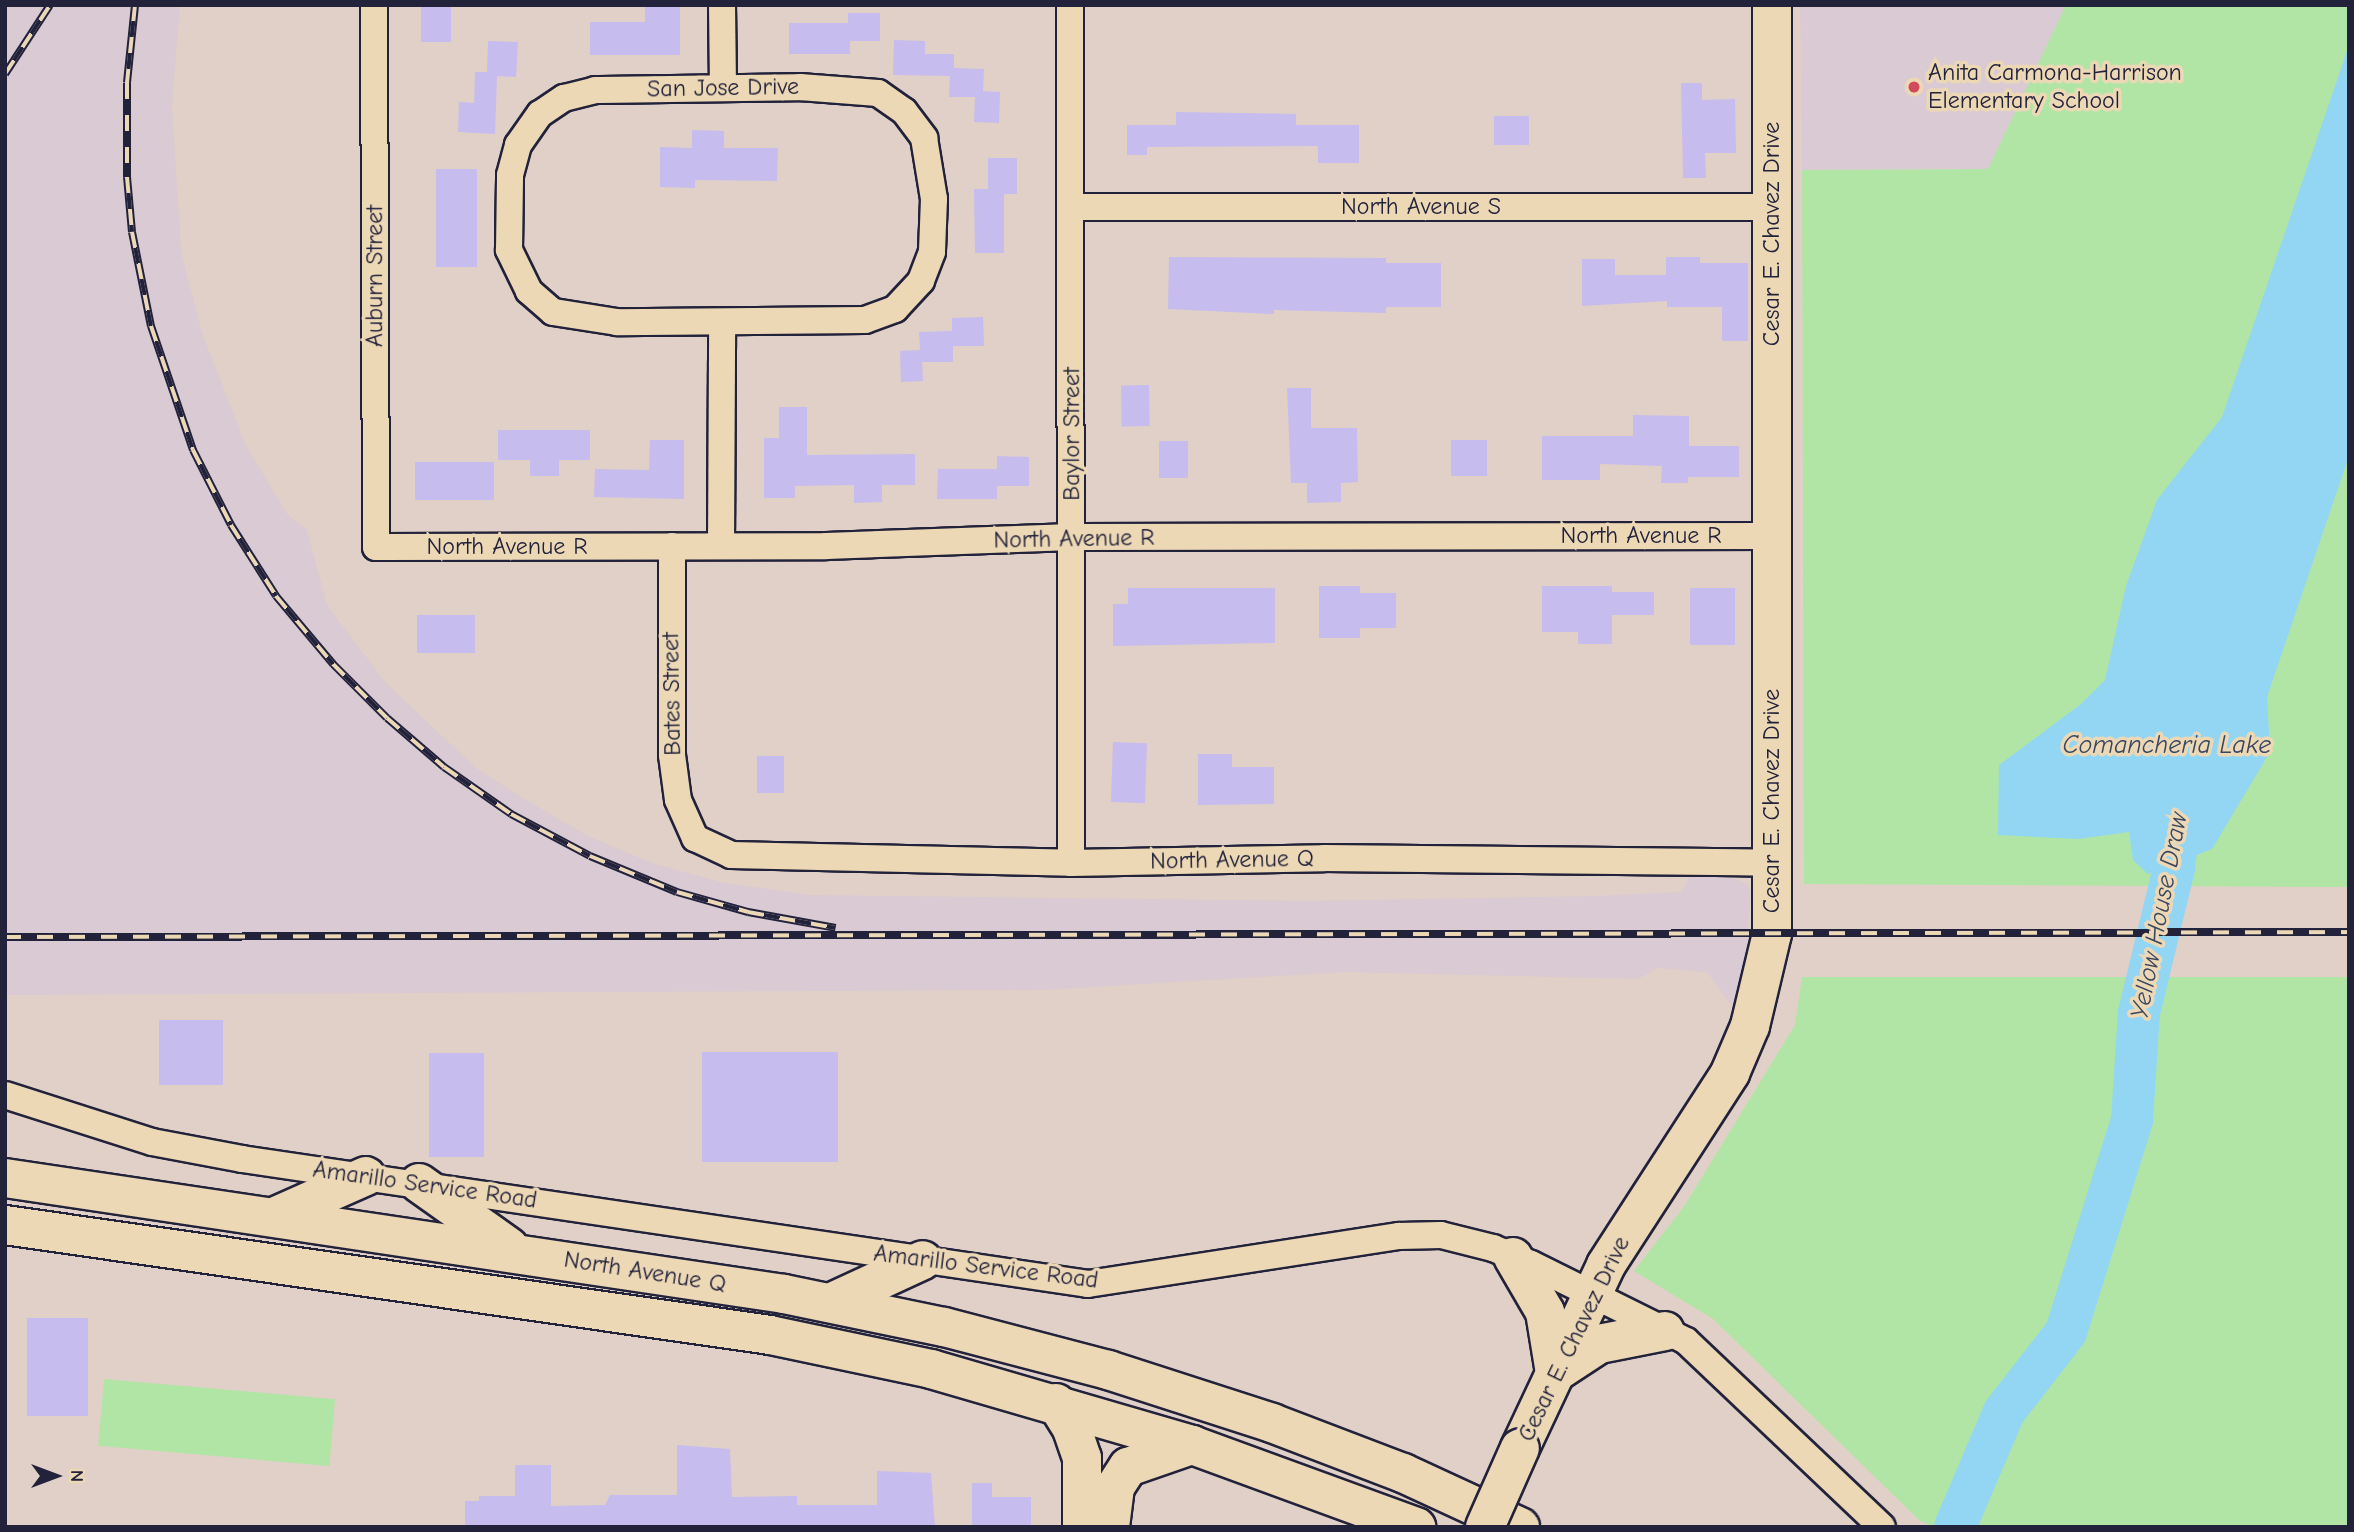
<!DOCTYPE html>
<style>
body{margin:0}
#map{position:relative;width:2354px;height:1532px;overflow:hidden;background:#e1d0c7;font-family:"Comic Neue",sans-serif}
div>[style]{position:absolute}
[style*='--x']{left:calc(var(--x)*1px);top:calc(var(--y)*1px);width:calc(var(--w)*1px);rotate:calc(var(--a)*1deg)}
.built>*{inset:0;background:#d9cad3}
.green>*{inset:0;background:#b0e5a6;transform-origin:0 0}
.water>*{inset:0;background:#92d6f4}
.river>*{height:42px;margin:-21px;padding:0 21px;transform-origin:21px;border-radius:21px;background:#92d6f4}
.building>*{inset:0;background:#c6bcee;transform-origin:0 0}
.roads{filter:drop-shadow(2px 0 #22223b) drop-shadow(-2px 0 #22223b) drop-shadow(0 2px #22223b) drop-shadow(0 -2px #22223b)}
.street>*{height:26px;margin:-13px;padding:0 13px;transform-origin:13px;border-radius:13px;background:#edd8b6}
.secondary>*{height:38px;margin:-19px;padding:0 19px;transform-origin:19px;border-radius:19px;background:#edd8b6}
.primary>*{height:38px;margin:-19px;padding:0 19px;transform-origin:19px;border-radius:19px;background:#edd8b6}
.rail>*{height:8px;margin-top:-4px;transform-origin:0;background:repeating-linear-gradient(90deg,#edd8b6 0 16px,#22223b 0 32px);box-sizing:border-box;border-block:2px solid #22223b}
.bridges{filter:drop-shadow(2px 0 #22223b) drop-shadow(-2px 0 #22223b) drop-shadow(0 2px #22223b) drop-shadow(0 -2px #22223b)}
.secondary-bridge>*{height:38px;margin:-19px;padding:0 19px;transform-origin:19px;border-radius:19px;background:#edd8b6}
.dots>*{width:19px;height:19px;translate:-50% -50%;box-sizing:border-box;border:4px solid #edd8b6;border-radius:50%}
span{translate:-50% -50%;white-space:nowrap;text-align:center;line-height:1.15;-webkit-text-stroke:7px #edd8b6;paint-order:stroke}
.poi-label{font-size:24px;color:#22223b}
.left{translate:0 -50%;text-align:left}
.street-label{font-size:24px;color:#22223b}
.water-label{font-size:26px;color:#384660;font-style:italic}
.frame{position:absolute;inset:0;border:7px solid #22223b;pointer-events:none}
.north{position:absolute;left:21px;top:1441px;width:70px;height:70px;-webkit-text-stroke:5px #edd8b6;paint-order:stroke;rotate:90deg;font-size:19px;font-weight:700;line-height:28px;text-align:center;color:#22223b}
.north::after{content:'';display:block;margin:auto;width:24px;height:32px;background:#22223b;clip-path:polygon(50% 0,100% 100%,50% 72%,0 100%)}
</style>
<div id="map">
<div class="built">
<div style="clip-path:polygon(5px 5px,180px 5px,172px 106px,181px 251px,202px 333px,246px 445px,287px 514px,307px 530px,327px 605px,385px 682px,476px 768px,526px 800px,588px 836px,652px 863px,724px 883px,810px 895px,1307px 901px,1597px 896px,1682px 892px,1691px 873px,1728px 876px,1748px 885px,1751px 892px,1746px 954px,1733px 1007px,1707px 972px,1658px 968px,1638px 979px,1344px 972px,1043px 990px,5px 995px)"></div>
<div style="clip-path:polygon(1800px 5px,2066px 5px,1988px 169px,1802px 170px)"></div>
</div>
<div class="green">
<div style="clip-path:polygon(2066px 5px,2349px 5px,2349px 887px,1804px 884px,1802px 170px,1988px 169px)"></div>
<div style="clip-path:polygon(1802px 977px,2349px 977px,2349px 1527px,1933px 1527px,1919px 1520px,1713px 1319px,1634px 1271px,1685px 1205px,1795px 1025px)"></div>
<div style="left:104px;top:1379px;width:232px;height:67px;rotate:5deg"></div>
</div>
<div class="water">
<div style="clip-path:polygon(2349px 45px,2349px 456px,2267px 697px,2270px 752px,2212px 849px,2148px 874px,2133px 860px,2129px 832px,2078px 839px,1998px 835px,1999px 765px,2081px 704px,2105px 680px,2126px 586px,2157px 500px,2222px 417px)"></div>
</div>
<div class="river">
<div style="--x:1955;--y:1527;--w:125;--a:-66.9"></div>
<div style="--x:2004;--y:1412;--w:101;--a:-52.2"></div>
<div style="--x:2066;--y:1332;--w:222;--a:-72.7"></div>
<div style="--x:2132;--y:1120;--w:107;--a:-86.3"></div>
<div style="--x:2139;--y:1013;--w:149;--a:-76.4"></div>
<div style="--x:2174;--y:868;--w:62;--a:-83.6"></div>
</div>
<div class="building">
<div style="left:421px;top:5px;width:30px;height:37px"></div>
<div style="clip-path:polygon(645px 5px,680px 5px,680px 55px,590px 55px,590px 22px,645px 22px)"></div>
<div style="clip-path:polygon(848px 13px,880px 13px,880px 41px,850px 41px,850px 54px,789px 54px,789px 23px,848px 23px)"></div>
<div style="clip-path:polygon(894px 40px,925px 41px,925px 54px,954px 54px,954px 68px,984px 69px,983px 91px,1000px 92px,999px 123px,974px 122px,975px 97px,949px 97px,950px 76px,893px 75px)"></div>
<div style="clip-path:polygon(488px 41px,518px 42px,516px 77px,497px 76px,495px 134px,458px 132px,459px 102px,474px 103px,475px 72px,487px 72px)"></div>
<div style="clip-path:polygon(1681px 83px,1702px 83px,1702px 100px,1735px 99px,1736px 153px,1705px 153px,1706px 178px,1683px 178px)"></div>
<div style="clip-path:polygon(1176px 112px,1296px 114px,1296px 125px,1359px 125px,1359px 163px,1318px 163px,1318px 146px,1147px 147px,1147px 155px,1127px 155px,1127px 125px,1176px 125px)"></div>
<div style="left:1494px;top:116px;width:35px;height:29px"></div>
<div style="clip-path:polygon(692px 130px,724px 131px,724px 148px,778px 148px,777px 181px,695px 180px,695px 188px,660px 187px,660px 147px,692px 148px)"></div>
<div style="clip-path:polygon(988px 158px,1017px 158px,1017px 194px,1004px 194px,1004px 253px,975px 253px,974px 189px,988px 189px)"></div>
<div style="left:436px;top:169px;width:41px;height:98px"></div>
<div style="clip-path:polygon(1169px 257px,1386px 258px,1386px 263px,1441px 263px,1441px 307px,1386px 307px,1386px 313px,1274px 310px,1274px 314px,1168px 309px)"></div>
<div style="clip-path:polygon(1666px 257px,1700px 257px,1700px 263px,1748px 263px,1748px 341px,1722px 341px,1722px 307px,1667px 307px,1667px 301px,1582px 306px,1582px 259px,1615px 259px,1615px 275px,1666px 275px)"></div>
<div style="clip-path:polygon(983px 317px,984px 346px,953px 346px,953px 362px,922px 362px,923px 381px,901px 382px,900px 351px,920px 350px,919px 332px,952px 331px,952px 318px)"></div>
<div style="left:1149px;top:385px;width:41px;height:28px;rotate:89deg"></div>
<div style="clip-path:polygon(1287px 388px,1311px 388px,1311px 428px,1357px 428px,1358px 482px,1341px 483px,1341px 502px,1307px 503px,1307px 483px,1291px 483px)"></div>
<div style="clip-path:polygon(779px 407px,807px 407px,807px 455px,915px 454px,915px 485px,882px 485px,882px 502px,854px 503px,854px 485px,795px 486px,795px 498px,764px 498px,764px 438px,779px 438px)"></div>
<div style="clip-path:polygon(1633px 415px,1689px 416px,1689px 446px,1739px 446px,1739px 477px,1688px 477px,1688px 483px,1661px 483px,1662px 466px,1600px 464px,1600px 480px,1542px 480px,1542px 436px,1633px 436px)"></div>
<div style="clip-path:polygon(498px 430px,590px 430px,590px 460px,559px 460px,559px 476px,530px 476px,530px 460px,498px 460px)"></div>
<div style="clip-path:polygon(650px 440px,684px 440px,684px 499px,594px 497px,595px 469px,649px 470px)"></div>
<div style="left:1451px;top:440px;width:36px;height:36px"></div>
<div style="left:1159px;top:441px;width:29px;height:37px"></div>
<div style="clip-path:polygon(997px 456px,1029px 457px,1029px 486px,997px 486px,997px 499px,937px 499px,938px 469px,997px 469px)"></div>
<div style="left:415px;top:462px;width:79px;height:38px"></div>
<div style="clip-path:polygon(1319px 586px,1360px 586px,1360px 593px,1396px 593px,1396px 628px,1360px 628px,1360px 638px,1319px 638px)"></div>
<div style="clip-path:polygon(1542px 586px,1612px 586px,1612px 592px,1654px 592px,1654px 615px,1612px 615px,1612px 644px,1578px 644px,1578px 632px,1542px 632px)"></div>
<div style="clip-path:polygon(1128px 588px,1275px 588px,1275px 643px,1113px 646px,1113px 604px,1128px 604px)"></div>
<div style="left:1690px;top:588px;width:45px;height:57px"></div>
<div style="left:417px;top:615px;width:58px;height:38px"></div>
<div style="left:1113px;top:742px;width:34px;height:60px;rotate:2deg"></div>
<div style="clip-path:polygon(1198px 754px,1232px 754px,1232px 767px,1274px 767px,1274px 804px,1198px 805px)"></div>
<div style="left:757px;top:756px;width:27px;height:37px"></div>
<div style="left:159px;top:1020px;width:64px;height:65px"></div>
<div style="left:702px;top:1052px;width:136px;height:110px"></div>
<div style="left:429px;top:1053px;width:55px;height:104px"></div>
<div style="left:27px;top:1318px;width:61px;height:98px"></div>
<div style="clip-path:polygon(677px 1445px,730px 1449px,732px 1497px,797px 1496px,797px 1505px,877px 1505px,877px 1471px,931px 1473px,935px 1527px,465px 1527px,465px 1501px,479px 1501px,479px 1496px,515px 1496px,515px 1465px,551px 1465px,551px 1506px,605px 1505px,610px 1495px,677px 1495px)"></div>
<div style="clip-path:polygon(972px 1483px,992px 1483px,992px 1497px,1031px 1497px,1031px 1527px,972px 1527px)"></div>
</div>
<div class="roads">
<div class="street">
<div style="--x:374;--y:5;--w:542;--a:89.79"></div>
<div style="--x:376;--y:547;--w:450;--a:-0.1"></div>
<div style="--x:826;--y:546;--w:246;--a:-2.1"></div>
<div style="--x:1072;--y:537;--w:700;--a:-0.08"></div>
<div style="--x:722;--y:5;--w:83;--a:89.3"></div>
<div style="--x:1070;--y:5;--w:858;--a:89.93"></div>
<div style="--x:800;--y:87;--w:78;--a:4.4"></div>
<div style="--x:878;--y:93;--w:32;--a:35"></div>
<div style="--x:904;--y:111;--w:34;--a:53"></div>
<div style="--x:924;--y:138;--w:62;--a:80.7"></div>
<div style="--x:934;--y:199;--w:53;--a:92.2"></div>
<div style="--x:932;--y:252;--w:31;--a:111"></div>
<div style="--x:921;--y:281;--w:38;--a:133"></div>
<div style="--x:895;--y:309;--w:32;--a:160"></div>
<div style="--x:865;--y:320;--w:248;--a:179.5"></div>
<div style="--x:617;--y:322;--w:65;--a:-171.1"></div>
<div style="--x:553;--y:312;--w:32;--a:-139"></div>
<div style="--x:529;--y:291;--w:46;--a:-116"></div>
<div style="--x:509;--y:250;--w:75;--a:-89.2"></div>
<div style="--x:510;--y:175;--w:31;--a:-75"></div>
<div style="--x:518;--y:145;--w:38;--a:-55"></div>
<div style="--x:540;--y:114;--w:29;--a:-34"></div>
<div style="--x:564;--y:98;--w:32;--a:-14"></div>
<div style="--x:595;--y:90;--w:205;--a:-0.8"></div>
<div style="--x:1071;--y:207;--w:701;--a:0"></div>
<div style="--x:672;--y:546;--w:209;--a:90"></div>
<div style="--x:672;--y:755;--w:45;--a:82.4"></div>
<div style="--x:678;--y:800;--w:42;--a:65.9"></div>
<div style="--x:695;--y:838;--w:40;--a:25"></div>
<div style="--x:731;--y:855;--w:340;--a:1.3"></div>
<div style="--x:1071;--y:863;--w:253;--a:-1.1"></div>
<div style="--x:1324;--y:858;--w:449;--a:0.6"></div>
<div style="--x:721;--y:546;--w:224;--a:-89.7"></div>
<div style="--x:5;--y:1095;--w:154;--a:17.7"></div>
<div style="--x:152;--y:1142;--w:92;--a:10.7"></div>
<div style="--x:242;--y:1159;--w:855;--a:8.4"></div>
<div style="--x:1088;--y:1284;--w:315;--a:-8.8"></div>
<div style="--x:1399;--y:1236;--w:42;--a:-1.4"></div>
<div style="--x:1441;--y:1235;--w:54;--a:14"></div>
<div style="--x:1493;--y:1248;--w:41;--a:22.8"></div>
<div style="--x:1531;--y:1264;--w:173;--a:26.4"></div>
<div style="--x:1686;--y:1341;--w:270;--a:43.5"></div>
</div>
<div class="secondary">
<div style="--x:1513;--y:1257;--w:64;--a:59.8"></div>
<div style="--x:1545;--y:1312;--w:62;--a:80.7"></div>
<div style="--x:1555;--y:1373;--w:53;--a:-33.4"></div>
<div style="--x:1599;--y:1344;--w:67;--a:-11.1"></div>
<div style="--x:1520;--y:1448;--w:202;--a:-64.8"></div>
<div style="--x:1606;--y:1265;--w:229;--a:-57.1"></div>
<div style="--x:1730;--y:1073;--w:51;--a:-66.9"></div>
<div style="--x:1750;--y:1026;--w:95;--a:-76.6"></div>
<div style="--x:1772;--y:934;--w:929;--a:-90"></div>
</div>
<div class="primary">
<div style="--x:5;--y:1178;--w:788;--a:8.47"></div>
<div style="--x:784;--y:1294;--w:163;--a:11.7"></div>
<div style="--x:944;--y:1327;--w:170;--a:14.7"></div>
<div style="--x:1108;--y:1370;--w:172;--a:17.9"></div>
<div style="--x:1272;--y:1423;--w:140;--a:20.9"></div>
<div style="--x:1403;--y:1473;--w:129;--a:24.8"></div>
<div style="--x:419;--y:1183;--w:110;--a:35.4"></div>
<div style="--x:278;--y:1215;--w:96;--a:-23.9"></div>
<div style="--x:5;--y:1225;--w:773;--a:8.18"></div>
<div style="--x:770;--y:1335;--w:165;--a:11.9"></div>
<div style="--x:931;--y:1369;--w:272;--a:16.2"></div>
<div style="--x:1192;--y:1445;--w:239;--a:20.1"></div>
<div style="--x:830;--y:1303;--w:102;--a:-24.8"></div>
<div style="--x:1056;--y:1403;--w:31;--a:58"></div>
<div style="--x:1072;--y:1429;--w:31;--a:71"></div>
<div style="--x:1082;--y:1458;--w:69;--a:90"></div>
<div style="--x:1110;--y:1527;--w:40;--a:-82.9"></div>
<div style="--x:1115;--y:1487;--w:24;--a:-57"></div>
<div style="--x:1128;--y:1467;--w:68;--a:-19"></div>
</div>
</div>
<div class="rail">
<div style="--x:135;--y:5;--w:78;--a:95.9"></div>
<div style="--x:127;--y:83;--w:94;--a:90"></div>
<div style="--x:127;--y:177;--w:55;--a:84.8"></div>
<div style="--x:132;--y:232;--w:96;--a:78.6"></div>
<div style="--x:151;--y:326;--w:131;--a:71.3"></div>
<div style="--x:193;--y:450;--w:84;--a:63.1"></div>
<div style="--x:231;--y:525;--w:84;--a:57.6"></div>
<div style="--x:276;--y:596;--w:89;--a:50"></div>
<div style="--x:333;--y:664;--w:76;--a:45"></div>
<div style="--x:387;--y:718;--w:75;--a:40.7"></div>
<div style="--x:444;--y:767;--w:82;--a:35"></div>
<div style="--x:511;--y:814;--w:89;--a:28"></div>
<div style="--x:590;--y:856;--w:94;--a:22.5"></div>
<div style="--x:677;--y:892;--w:74;--a:15.7"></div>
<div style="--x:748;--y:912;--w:89;--a:10.3"></div>
<div style="--x:5;--y:74;--w:82;--a:-56.9"></div>
<div style="--x:5;--y:937;--w:2344;--a:-0.12"></div>
</div>
<div class="bridges">
<div class="secondary-bridge">
<div style="--x:1485;--y:1527;--w:86;--a:-66.1"></div>
</div>
</div>
<div class="dots">
<div style="left:1914px;top:87px;background:#d1495b"></div>
</div>
<div class="poi-label">
<span class="left" style="left:1928px;top:87px">Anita Carmona-Harrison<br>Elementary School</span>
</div>
<div class="street-label">
<span style="left:723px;top:88px;rotate:-1deg">San Jose Drive</span>
<span style="left:1421px;top:207px">North Avenue S</span>
<span style="left:1772px;top:234px;rotate:-90deg">Cesar E. Chavez Drive</span>
<span style="left:375px;top:276px;rotate:-90deg">Auburn Street</span>
<span style="left:1072px;top:434px;rotate:-90deg">Baylor Street</span>
<span style="left:1641px;top:536px">North Avenue R</span>
<span style="left:1074px;top:539px;rotate:-1deg">North Avenue R</span>
<span style="left:507px;top:547px">North Avenue R</span>
<span style="left:672px;top:694px;rotate:-91deg">Bates Street</span>
<span style="left:1772px;top:801px;rotate:-90deg">Cesar E. Chavez Drive</span>
<span style="left:1232px;top:860px;rotate:-1deg">North Avenue Q</span>
<span style="left:425px;top:1185px;rotate:8deg">Amarillo Service Road</span>
<span style="left:986px;top:1267px;rotate:7deg">Amarillo Service Road</span>
<span style="left:645px;top:1272px;rotate:9deg">North Avenue Q</span>
<span style="left:1574px;top:1339px;rotate:-64deg">Cesar E. Chavez Drive</span>
</div>
<div class="water-label">
<span style="left:2167px;top:746px">Comancheria Lake</span>
<span style="left:2160px;top:916px;rotate:-79deg">Yellow House Draw</span>
</div>
<div class="frame"></div>
<div class="north">N</div>
</div>
